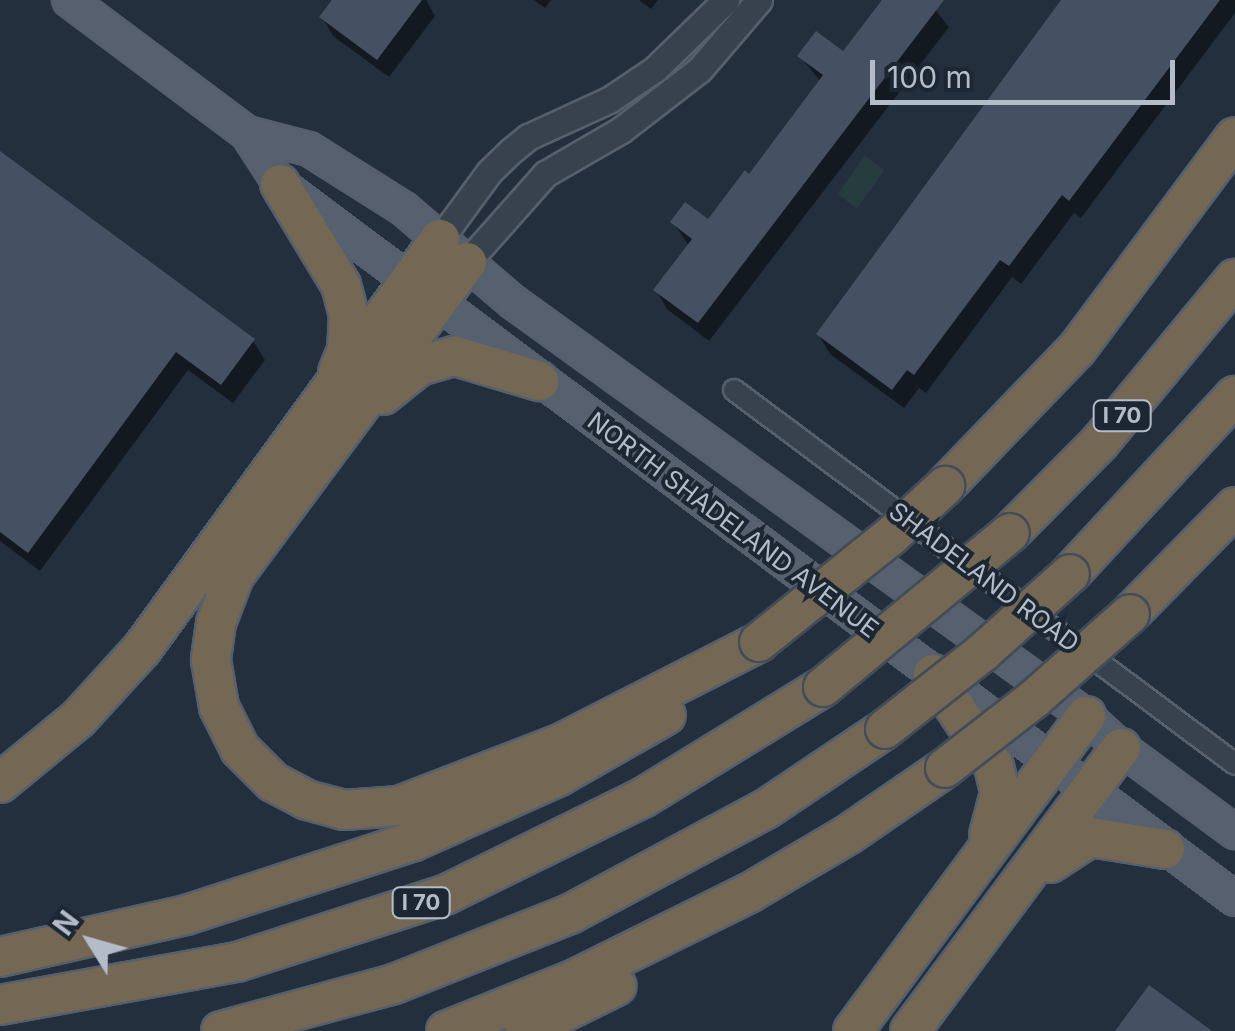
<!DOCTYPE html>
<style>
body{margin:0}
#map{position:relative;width:1235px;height:1031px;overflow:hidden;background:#242f3e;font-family:Inter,sans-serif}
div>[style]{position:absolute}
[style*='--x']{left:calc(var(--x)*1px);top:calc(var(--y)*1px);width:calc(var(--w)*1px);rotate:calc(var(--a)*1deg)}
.green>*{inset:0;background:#263c3f;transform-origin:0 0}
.shadow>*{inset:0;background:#0007}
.building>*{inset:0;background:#455162}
.roads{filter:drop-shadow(2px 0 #565f6c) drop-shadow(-2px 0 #565f6c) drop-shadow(0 2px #565f6c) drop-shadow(0 -2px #565f6c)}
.minor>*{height:20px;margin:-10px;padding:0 10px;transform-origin:10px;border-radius:10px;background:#38414e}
.tertiary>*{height:25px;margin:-12.5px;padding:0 12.5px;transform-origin:12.5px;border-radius:12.5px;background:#38414e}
.primary>*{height:32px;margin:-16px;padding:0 16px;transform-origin:16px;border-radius:16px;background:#56606e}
.motorway>*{height:38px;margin:-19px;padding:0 19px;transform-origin:19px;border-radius:19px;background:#746855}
.bridges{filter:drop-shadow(2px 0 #434c59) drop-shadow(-2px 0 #434c59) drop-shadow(0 2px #434c59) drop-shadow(0 -2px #434c59)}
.motorway-bridge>*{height:38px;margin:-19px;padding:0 19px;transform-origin:19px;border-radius:19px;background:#746855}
span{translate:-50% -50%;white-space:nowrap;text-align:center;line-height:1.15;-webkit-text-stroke:8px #1d2633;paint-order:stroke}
.shield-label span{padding:2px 8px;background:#1d2633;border:2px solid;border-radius:8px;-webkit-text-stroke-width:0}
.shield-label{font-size:22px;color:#b4bcc9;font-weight:700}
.street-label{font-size:25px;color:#b4bcc9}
.north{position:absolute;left:40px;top:891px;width:100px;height:100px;-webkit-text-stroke:8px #1d2633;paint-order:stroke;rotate:307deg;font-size:28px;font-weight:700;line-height:40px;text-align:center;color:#b4bcc9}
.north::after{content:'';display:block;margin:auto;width:35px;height:45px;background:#b4bcc9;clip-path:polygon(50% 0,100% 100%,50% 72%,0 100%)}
.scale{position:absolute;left:870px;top:60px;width:305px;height:45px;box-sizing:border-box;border:5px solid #b4bcc9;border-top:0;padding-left:12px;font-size:30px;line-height:35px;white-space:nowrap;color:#b4bcc9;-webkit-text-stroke:8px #1d2633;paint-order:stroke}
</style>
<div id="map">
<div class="green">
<div style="left:865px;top:156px;width:24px;height:47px;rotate:36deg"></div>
</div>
<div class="shadow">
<div style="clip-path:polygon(335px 0,426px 0,435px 16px,389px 77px,333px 36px,322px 17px)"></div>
<div style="clip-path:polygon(534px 0,551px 0,545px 8px)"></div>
<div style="clip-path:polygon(639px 0,658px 0,651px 9px)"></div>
<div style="clip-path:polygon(885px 0,928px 0,949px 27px,709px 341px,667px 309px,656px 290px,689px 246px,673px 222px,709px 222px,750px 177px,821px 82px,800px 56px,843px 55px)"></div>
<div style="clip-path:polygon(1065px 0,1235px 0,1235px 13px,1081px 218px,1074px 213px,1021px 284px,1012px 277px,926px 393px,919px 388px,904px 408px,830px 354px,818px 334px)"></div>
<div style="clip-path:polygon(0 154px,253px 341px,265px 360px,233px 403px,188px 370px,40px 571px,0 541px)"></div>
</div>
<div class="building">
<div style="clip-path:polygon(332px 0,422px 0,377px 60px,319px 17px)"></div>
<div style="clip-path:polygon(882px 0,944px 0,698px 323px,653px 290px,692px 239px,670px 222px,685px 202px,708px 219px,745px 170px,749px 174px,823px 75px,797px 56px,816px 31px,843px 51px)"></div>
<div style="clip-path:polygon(1061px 0,1220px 0,1069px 201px,1062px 195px,1009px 266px,1000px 260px,914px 375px,907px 370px,892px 390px,816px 334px)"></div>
<div style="clip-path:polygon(0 151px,255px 339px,221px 385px,176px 352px,28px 553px,0 532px)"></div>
<div style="clip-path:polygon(1149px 985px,1212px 1031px,1115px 1031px)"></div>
</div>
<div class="roads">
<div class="minor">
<div style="--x:734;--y:390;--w:625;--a:36.74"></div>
</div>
<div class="tertiary">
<div style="--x:440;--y:239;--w:83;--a:-53.8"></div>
<div style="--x:489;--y:172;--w:32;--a:-44"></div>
<div style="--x:512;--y:150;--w:21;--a:-39"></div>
<div style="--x:528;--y:137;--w:89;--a:-24.6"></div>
<div style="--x:609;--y:100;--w:55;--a:-34"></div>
<div style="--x:655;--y:69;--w:99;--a:-44.2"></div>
<div style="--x:467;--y:262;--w:118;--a:-48.4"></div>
<div style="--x:545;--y:174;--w:88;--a:-30.1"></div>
<div style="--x:621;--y:130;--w:98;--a:-37.6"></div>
<div style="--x:699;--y:70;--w:92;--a:-49.4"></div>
</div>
<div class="primary">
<div style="--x:69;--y:0;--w:222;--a:36.8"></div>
<div style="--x:247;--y:133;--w:61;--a:57.1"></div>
<div style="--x:280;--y:184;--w:1193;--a:36.82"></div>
<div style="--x:247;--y:133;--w:64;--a:14.5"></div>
<div style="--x:309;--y:149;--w:112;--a:32.3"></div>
<div style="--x:404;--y:209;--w:143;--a:40.5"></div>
<div style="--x:513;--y:302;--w:707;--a:35.85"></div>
<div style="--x:1086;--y:716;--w:47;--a:42.4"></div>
<div style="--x:1121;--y:748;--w:142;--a:36.4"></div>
</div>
<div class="motorway">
<div style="--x:280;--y:184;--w:118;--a:58.9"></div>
<div style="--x:341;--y:285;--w:30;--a:75"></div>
<div style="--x:349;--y:314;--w:36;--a:93"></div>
<div style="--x:347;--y:350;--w:24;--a:112"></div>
<div style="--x:467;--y:262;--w:391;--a:126.6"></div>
<div style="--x:234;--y:576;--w:50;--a:111"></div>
<div style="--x:216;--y:623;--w:37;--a:98"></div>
<div style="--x:211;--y:660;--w:48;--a:80.3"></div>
<div style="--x:219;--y:707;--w:47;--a:63.4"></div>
<div style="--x:240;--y:749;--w:47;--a:45"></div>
<div style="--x:273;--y:782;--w:38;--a:28"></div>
<div style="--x:307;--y:800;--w:38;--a:15"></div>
<div style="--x:344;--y:810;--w:55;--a:-4.2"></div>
<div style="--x:399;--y:806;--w:173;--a:-21.1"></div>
<div style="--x:560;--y:744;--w:224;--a:-27.1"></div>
<div style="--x:383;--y:395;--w:46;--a:-38.9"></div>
<div style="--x:419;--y:366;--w:37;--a:-16"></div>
<div style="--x:455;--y:356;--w:88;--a:16.6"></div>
<div style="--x:945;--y:486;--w:190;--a:-46.1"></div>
<div style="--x:1077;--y:349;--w:264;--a:-53.3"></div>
<div style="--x:1010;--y:533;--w:128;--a:-45.3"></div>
<div style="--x:1100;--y:442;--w:212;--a:-50.4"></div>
<div style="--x:1070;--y:574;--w:243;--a:-47.2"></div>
<div style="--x:1130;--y:614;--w:150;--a:-45.5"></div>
<div style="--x:933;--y:674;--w:110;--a:56.5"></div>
<div style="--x:994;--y:766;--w:28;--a:77"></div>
<div style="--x:1000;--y:793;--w:43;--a:104.7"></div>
<div style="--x:0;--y:783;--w:101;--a:-39.4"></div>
<div style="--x:78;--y:719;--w:95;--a:-47.6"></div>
<div style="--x:142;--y:649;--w:507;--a:-53.99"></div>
<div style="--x:1050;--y:863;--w:48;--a:-33"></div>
<div style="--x:1090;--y:837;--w:76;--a:9.1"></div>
<div style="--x:0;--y:957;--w:191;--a:-12.7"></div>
<div style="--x:186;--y:915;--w:240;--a:-18"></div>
<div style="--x:414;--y:841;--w:159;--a:-24.1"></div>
<div style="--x:559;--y:776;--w:123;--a:-29.7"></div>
<div style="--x:0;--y:1005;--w:241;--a:-10.3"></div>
<div style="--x:237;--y:962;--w:219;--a:-17.9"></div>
<div style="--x:445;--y:895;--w:222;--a:-26.2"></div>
<div style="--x:644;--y:797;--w:210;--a:-31.6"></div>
<div style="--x:221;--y:1031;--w:179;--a:-15.2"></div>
<div style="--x:394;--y:984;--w:189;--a:-21.7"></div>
<div style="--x:570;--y:914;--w:222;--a:-28.2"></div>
<div style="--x:766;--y:809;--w:143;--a:-33.9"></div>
<div style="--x:446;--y:1031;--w:137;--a:-21.9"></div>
<div style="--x:573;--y:980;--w:196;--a:-26.3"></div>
<div style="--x:749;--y:893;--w:116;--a:-30.5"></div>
<div style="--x:849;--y:834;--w:116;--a:-34.5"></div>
<div style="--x:525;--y:1031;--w:102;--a:-26.3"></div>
<div style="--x:853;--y:1031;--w:392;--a:-53.5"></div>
<div style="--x:910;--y:1031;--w:353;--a:-53.3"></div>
</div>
</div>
<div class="bridges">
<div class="motorway-bridge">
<div style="--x:759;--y:642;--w:169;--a:-38.8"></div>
<div style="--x:891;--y:536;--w:74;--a:-42.8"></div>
<div style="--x:823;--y:687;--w:242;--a:-39.5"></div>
<div style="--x:885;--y:729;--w:123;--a:-38.1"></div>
<div style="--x:982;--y:653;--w:118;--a:-41.9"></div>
<div style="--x:945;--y:768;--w:113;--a:-37.8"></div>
<div style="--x:1034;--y:699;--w:128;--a:-41.5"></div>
</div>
</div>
<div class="shield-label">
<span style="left:1122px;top:416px">I 70</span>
<span style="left:421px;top:903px">I 70</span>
</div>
<div class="street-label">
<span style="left:733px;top:525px;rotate:37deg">NORTH SHADELAND AVENUE</span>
<span style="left:984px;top:577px;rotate:37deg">SHADELAND ROAD</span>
</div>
<div class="north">N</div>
<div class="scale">100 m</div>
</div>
